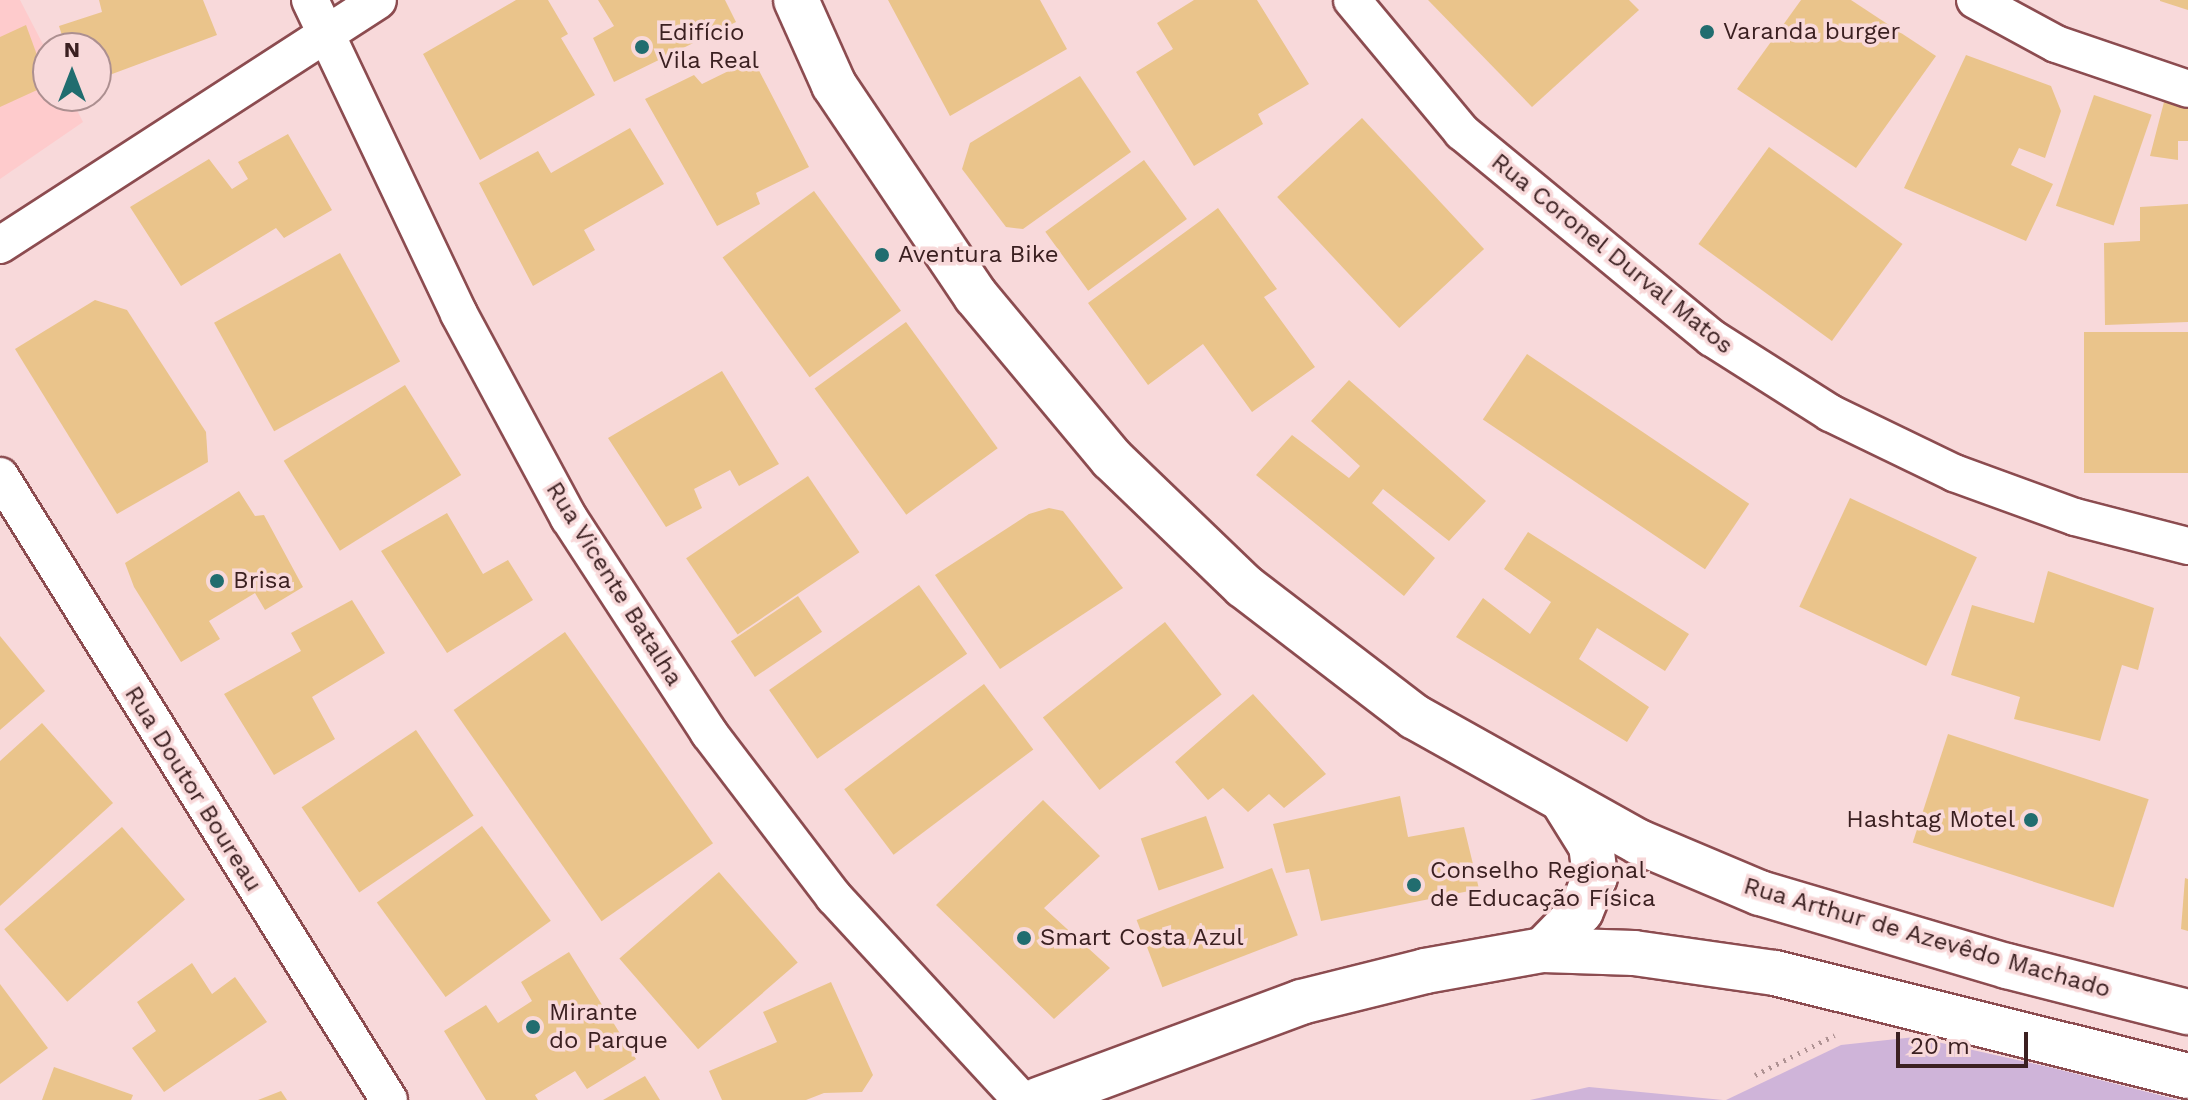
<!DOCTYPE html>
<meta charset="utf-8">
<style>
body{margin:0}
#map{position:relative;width:2188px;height:1100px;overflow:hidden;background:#f8d9da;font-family:"Work Sans",sans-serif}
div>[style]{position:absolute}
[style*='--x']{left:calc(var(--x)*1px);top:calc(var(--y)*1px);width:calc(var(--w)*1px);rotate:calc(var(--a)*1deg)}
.built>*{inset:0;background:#fecbcc}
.green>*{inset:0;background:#cfb4d9}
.building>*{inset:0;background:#eac48b;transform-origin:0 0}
.path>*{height:5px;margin-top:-2.5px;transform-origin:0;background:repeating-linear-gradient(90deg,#af9293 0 2px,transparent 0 8px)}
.roads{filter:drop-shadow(2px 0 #8c4c50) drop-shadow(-2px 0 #8c4c50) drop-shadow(0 2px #8c4c50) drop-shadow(0 -2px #8c4c50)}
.minor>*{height:36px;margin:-18px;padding:0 18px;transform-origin:18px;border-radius:18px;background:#fff}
.tertiary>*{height:44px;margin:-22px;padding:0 22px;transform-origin:22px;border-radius:22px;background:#fff}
.dots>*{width:22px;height:22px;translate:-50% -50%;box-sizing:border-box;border:4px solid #f8d9da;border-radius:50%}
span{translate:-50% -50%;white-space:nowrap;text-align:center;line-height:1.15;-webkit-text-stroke:7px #f8d9da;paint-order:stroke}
.poi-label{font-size:24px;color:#3b2021}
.left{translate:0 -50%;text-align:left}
.right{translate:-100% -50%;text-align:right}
.street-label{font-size:24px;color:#3b2021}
.north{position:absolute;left:32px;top:32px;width:80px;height:80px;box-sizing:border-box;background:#f8d9da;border:2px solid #ac8f90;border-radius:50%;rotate:0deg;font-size:22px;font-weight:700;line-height:32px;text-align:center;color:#3b2021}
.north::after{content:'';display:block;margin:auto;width:28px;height:36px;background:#216d6f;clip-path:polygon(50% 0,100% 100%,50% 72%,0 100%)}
.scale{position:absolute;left:1896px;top:1032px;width:132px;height:36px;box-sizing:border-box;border:4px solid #3b2021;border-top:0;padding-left:10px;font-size:24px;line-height:28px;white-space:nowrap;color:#3b2021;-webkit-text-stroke:6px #f8d9da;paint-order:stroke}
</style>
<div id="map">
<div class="built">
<div style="clip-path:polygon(0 0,20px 0,48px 54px,48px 96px,70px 96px,83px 122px,0 179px)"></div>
</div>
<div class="green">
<div style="clip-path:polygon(1915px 1037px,2053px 1068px,2179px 1100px,1726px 1100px,1841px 1045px)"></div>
<div style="clip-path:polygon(1589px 1087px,1723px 1100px,1530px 1100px)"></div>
</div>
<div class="building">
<div style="clip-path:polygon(99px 0,203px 0,217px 35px,96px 80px,96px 48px,66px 48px,59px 26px,102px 12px)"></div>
<div style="clip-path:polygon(516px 0,548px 0,568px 34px,561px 38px,595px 95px,480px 160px,423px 54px)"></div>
<div style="clip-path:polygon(598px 0,725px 0,736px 22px,614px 82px,593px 38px,614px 26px)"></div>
<div style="clip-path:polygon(888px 0,1040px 0,1067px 49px,950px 116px)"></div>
<div style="clip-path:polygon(1194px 0,1257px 0,1309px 84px,1258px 114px,1263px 124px,1194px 166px,1136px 72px,1173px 49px,1157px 23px)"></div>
<div style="clip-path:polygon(1428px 0,1629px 0,1639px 10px,1532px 107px)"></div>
<div style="clip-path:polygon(1801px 0,1851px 0,1936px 56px,1856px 168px,1737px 89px)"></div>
<div style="clip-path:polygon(2160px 0,2188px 0,2188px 10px,2160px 1px)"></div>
<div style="clip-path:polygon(26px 25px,48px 85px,0 107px,0 37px)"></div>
<div style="clip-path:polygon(1966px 55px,2051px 86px,2061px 111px,2045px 158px,2019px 148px,2011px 165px,2053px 184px,2026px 241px,1904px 188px)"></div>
<div style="clip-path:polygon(753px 59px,809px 167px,756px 193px,760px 204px,717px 226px,645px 99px,694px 75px,702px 84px)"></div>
<div style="clip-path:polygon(1080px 76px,1131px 152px,1023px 229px,1006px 227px,962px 169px,970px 143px)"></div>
<div style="left:2094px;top:95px;width:61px;height:117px;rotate:19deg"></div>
<div style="clip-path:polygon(2164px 102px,2188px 107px,2188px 141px,2178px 141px,2178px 160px,2150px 156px)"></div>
<div style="left:1362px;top:118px;width:179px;height:116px;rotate:47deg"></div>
<div style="clip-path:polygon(630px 128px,664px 184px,584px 230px,595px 250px,533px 286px,479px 183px,538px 151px,551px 173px)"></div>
<div style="clip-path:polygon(288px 134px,332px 210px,284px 238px,276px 228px,181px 286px,130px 207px,209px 159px,232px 189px,248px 179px,238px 162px)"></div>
<div style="left:1769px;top:147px;width:165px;height:120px;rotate:36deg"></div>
<div style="left:1144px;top:160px;width:73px;height:122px;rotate:54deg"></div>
<div style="left:814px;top:191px;width:148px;height:113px;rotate:54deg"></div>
<div style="clip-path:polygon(2188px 204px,2188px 322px,2105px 325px,2104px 243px,2140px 241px,2140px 207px)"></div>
<div style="clip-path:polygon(1218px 208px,1277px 289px,1264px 297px,1315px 367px,1252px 412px,1203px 344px,1148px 385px,1088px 303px)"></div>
<div style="left:340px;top:253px;width:124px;height:144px;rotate:61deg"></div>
<div style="clip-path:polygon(95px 300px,127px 310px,206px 432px,208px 462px,117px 514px,15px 349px)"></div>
<div style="left:906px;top:322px;width:156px;height:113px;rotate:54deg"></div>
<div style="left:2188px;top:332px;width:141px;height:104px;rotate:90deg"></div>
<div style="left:1527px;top:354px;width:268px;height:79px;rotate:34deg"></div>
<div style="clip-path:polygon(722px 371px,779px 464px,739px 486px,730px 470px,694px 489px,702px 508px,666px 527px,608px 438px)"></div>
<div style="clip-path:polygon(1349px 380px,1486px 501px,1449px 541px,1383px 489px,1372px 503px,1435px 558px,1404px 596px,1256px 475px,1292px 435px,1349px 478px,1360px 466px,1311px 421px)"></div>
<div style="left:405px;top:385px;width:106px;height:143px;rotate:58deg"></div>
<div style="left:808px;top:476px;width:92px;height:147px;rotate:56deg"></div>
<div style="clip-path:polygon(239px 491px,255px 516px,264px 515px,303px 587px,265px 610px,255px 593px,209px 621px,220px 639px,181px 662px,134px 587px,125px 563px)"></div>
<div style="left:1850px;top:498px;width:140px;height:120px;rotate:25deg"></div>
<div style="clip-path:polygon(1049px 508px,1063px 511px,1123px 588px,1000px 669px,935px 575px,1029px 514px)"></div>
<div style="clip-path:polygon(447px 513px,483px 574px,508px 560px,533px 600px,447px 653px,381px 551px)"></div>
<div style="clip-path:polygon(1528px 532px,1689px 634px,1665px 671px,1597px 628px,1579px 659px,1649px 707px,1627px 742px,1456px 637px,1483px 598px,1530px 634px,1551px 602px,1504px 569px)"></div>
<div style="clip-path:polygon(2048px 571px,2154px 608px,2138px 670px,2122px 665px,2100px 741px,2014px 719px,2020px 697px,1951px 675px,1972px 605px,2034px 623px)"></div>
<div style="left:919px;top:585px;width:84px;height:183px;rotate:55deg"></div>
<div style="left:798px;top:596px;width:43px;height:81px;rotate:56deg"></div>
<div style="clip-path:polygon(352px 600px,385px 653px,312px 697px,335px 739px,274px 775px,224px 694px,301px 651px,291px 633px)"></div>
<div style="left:1165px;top:622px;width:92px;height:155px;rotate:52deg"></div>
<div style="left:565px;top:632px;width:258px;height:136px;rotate:55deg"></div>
<div style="clip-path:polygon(0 636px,45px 691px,0 730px)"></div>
<div style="left:984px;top:684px;width:82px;height:175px;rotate:53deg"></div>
<div style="clip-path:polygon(1253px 694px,1326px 774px,1284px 808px,1269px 794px,1248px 812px,1223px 788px,1208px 800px,1175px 762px)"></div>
<div style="clip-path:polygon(42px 723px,113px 803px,0 906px,0 761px)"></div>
<div style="left:416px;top:730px;width:103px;height:138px;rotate:56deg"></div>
<div style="left:1948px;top:734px;width:211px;height:114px;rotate:18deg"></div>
<div style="clip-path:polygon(1400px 796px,1408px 837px,1464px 827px,1479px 889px,1321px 921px,1309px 869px,1286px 873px,1273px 824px)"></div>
<div style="clip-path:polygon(1043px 800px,1100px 856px,1044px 908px,1110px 968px,1054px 1019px,936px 905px)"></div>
<div style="left:1206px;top:816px;width:55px;height:69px;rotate:71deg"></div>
<div style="left:482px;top:826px;width:117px;height:130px;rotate:54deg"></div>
<div style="left:122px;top:827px;width:96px;height:156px;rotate:49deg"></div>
<div style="left:1272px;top:868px;width:72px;height:145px;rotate:69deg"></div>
<div style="left:719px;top:872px;width:120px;height:132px;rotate:49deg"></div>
<div style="clip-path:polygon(2185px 878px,2188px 879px,2188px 931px,2181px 929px)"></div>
<div style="clip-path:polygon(569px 952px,636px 1059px,587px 1089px,575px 1071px,535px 1095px,538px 1100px,486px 1100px,444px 1031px,486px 1005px,498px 1023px,532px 1001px,521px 982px)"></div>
<div style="clip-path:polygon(192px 963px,212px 994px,235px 977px,267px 1022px,164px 1092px,132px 1048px,156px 1031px,137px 1002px)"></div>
<div style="clip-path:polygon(831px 982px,873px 1075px,862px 1092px,824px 1093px,806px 1100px,722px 1100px,709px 1071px,777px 1042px,763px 1012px)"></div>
<div style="clip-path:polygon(0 984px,48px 1048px,0 1084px)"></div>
<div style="clip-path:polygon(54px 1067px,133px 1095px,131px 1100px,42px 1100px)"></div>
<div style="clip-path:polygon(645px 1076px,660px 1100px,603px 1100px)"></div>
<div style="clip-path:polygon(281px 1091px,287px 1100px,258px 1100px)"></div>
</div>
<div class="path">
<div style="--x:1755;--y:1075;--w:89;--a:-26.6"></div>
</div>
<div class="roads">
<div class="minor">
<div style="--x:310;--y:0;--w:348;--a:64.6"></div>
<div style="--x:459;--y:314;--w:232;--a:61.7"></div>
<div style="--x:569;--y:518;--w:257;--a:56.9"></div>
<div style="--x:709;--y:733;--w:206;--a:52.7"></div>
<div style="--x:834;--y:897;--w:276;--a:47.3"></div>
<div style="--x:1352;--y:0;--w:172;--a:50.2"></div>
<div style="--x:1462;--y:132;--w:324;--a:39.5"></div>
<div style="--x:1712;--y:338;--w:140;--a:32.4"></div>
<div style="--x:1830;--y:413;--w:138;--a:25.8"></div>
<div style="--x:1954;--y:473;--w:129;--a:20"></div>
<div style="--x:2075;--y:517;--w:117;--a:14.4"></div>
<div style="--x:1975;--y:0;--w:92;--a:28.5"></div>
<div style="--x:2056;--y:44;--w:139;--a:18.8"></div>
<div style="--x:0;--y:245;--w:450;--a:-32.9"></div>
<div style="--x:0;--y:476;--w:735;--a:58.06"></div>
</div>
<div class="tertiary">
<div style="--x:796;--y:0;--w:93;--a:65.9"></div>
<div style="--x:834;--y:85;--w:254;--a:56.1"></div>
<div style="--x:976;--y:296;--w:212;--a:50.2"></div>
<div style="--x:1112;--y:459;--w:183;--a:43.9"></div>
<div style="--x:1244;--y:586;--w:215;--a:37.5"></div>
<div style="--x:1415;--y:717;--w:257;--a:29.2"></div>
<div style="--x:1639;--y:842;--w:131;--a:22.9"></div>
<div style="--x:1760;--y:893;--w:258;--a:16.5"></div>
<div style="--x:2007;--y:966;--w:187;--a:14.3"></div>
<div style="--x:1543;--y:950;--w:54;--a:-45.7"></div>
<div style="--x:1581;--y:911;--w:37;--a:-68"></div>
<div style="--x:1595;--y:877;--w:31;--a:-97"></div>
<div style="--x:1591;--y:846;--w:49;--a:-121.8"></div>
<div style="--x:1038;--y:1100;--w:281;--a:-20.4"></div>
<div style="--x:1301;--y:1002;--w:128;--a:-14"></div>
<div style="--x:1425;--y:971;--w:120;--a:-10.1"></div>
<div style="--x:1543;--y:950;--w:91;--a:1.9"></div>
<div style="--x:1634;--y:953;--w:142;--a:8.1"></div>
<div style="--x:1775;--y:973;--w:426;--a:14"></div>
</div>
</div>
<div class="dots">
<div style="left:1707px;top:32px;background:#216d6f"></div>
<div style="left:642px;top:47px;background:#216d6f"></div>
<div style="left:882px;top:255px;background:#216d6f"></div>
<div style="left:217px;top:581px;background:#216d6f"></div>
<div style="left:2031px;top:820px;background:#216d6f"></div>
<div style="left:1414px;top:885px;background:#216d6f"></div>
<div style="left:1024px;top:938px;background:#216d6f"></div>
<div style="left:533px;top:1027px;background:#216d6f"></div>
</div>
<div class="poi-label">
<span class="left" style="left:1723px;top:32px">Varanda burger</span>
<span class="left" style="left:658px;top:47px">Edifício<br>Vila Real</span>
<span class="left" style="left:898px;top:255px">Aventura Bike</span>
<span class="left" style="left:233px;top:581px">Brisa</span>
<span class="right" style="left:2015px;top:820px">Hashtag Motel</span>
<span class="left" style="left:1430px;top:885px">Conselho Regional<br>de Educação Física</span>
<span class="left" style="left:1040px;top:938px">Smart Costa Azul</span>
<span class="left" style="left:549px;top:1027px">Mirante<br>do Parque</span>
</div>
<div class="street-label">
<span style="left:1612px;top:254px;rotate:39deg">Rua Coronel Durval Matos</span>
<span style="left:614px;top:584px;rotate:58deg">Rua Vicente Batalha</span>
<span style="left:193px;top:789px;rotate:58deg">Rua Doutor Boureau</span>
<span style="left:1927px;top:938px;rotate:16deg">Rua Arthur de Azevêdo Machado</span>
</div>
<div class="north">N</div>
<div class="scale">20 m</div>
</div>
